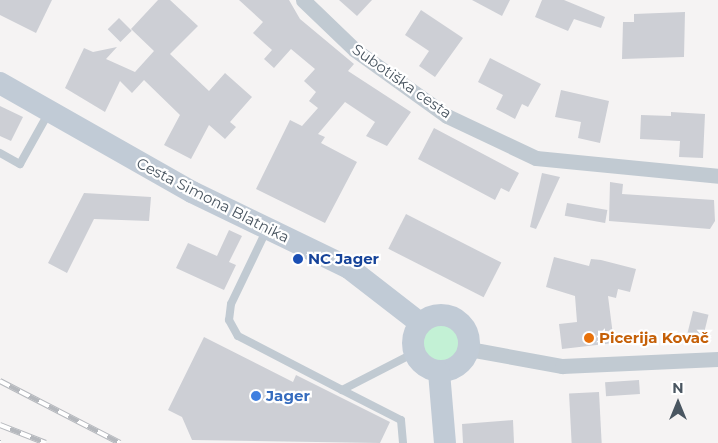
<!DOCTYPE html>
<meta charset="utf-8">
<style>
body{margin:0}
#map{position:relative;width:718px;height:443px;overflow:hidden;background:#f5f3f3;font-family:Montserrat,sans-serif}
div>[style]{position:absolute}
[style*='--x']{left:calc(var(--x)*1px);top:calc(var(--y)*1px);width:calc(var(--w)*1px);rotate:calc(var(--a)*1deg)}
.green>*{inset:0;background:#c3f1d5}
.round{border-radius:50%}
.building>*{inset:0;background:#cdcfd5;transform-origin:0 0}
.lane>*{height:8px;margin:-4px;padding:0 4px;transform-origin:4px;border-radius:4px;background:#c1cad2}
.street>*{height:15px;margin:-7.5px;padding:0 7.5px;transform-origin:7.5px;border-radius:7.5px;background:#c1cad2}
.secondary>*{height:22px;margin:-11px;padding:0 11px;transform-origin:11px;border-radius:11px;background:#c1cbd6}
.secondary>.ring{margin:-11px;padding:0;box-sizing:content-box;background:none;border:22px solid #c1cbd6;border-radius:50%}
.rail>*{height:5.5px;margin-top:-2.75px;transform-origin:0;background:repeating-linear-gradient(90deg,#fff 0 11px,#b5b8bd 0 22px);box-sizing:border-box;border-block:1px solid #b5b8bd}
.dots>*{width:14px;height:14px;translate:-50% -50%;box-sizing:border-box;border:2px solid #fff;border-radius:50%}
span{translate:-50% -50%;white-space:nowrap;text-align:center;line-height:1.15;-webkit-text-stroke:4.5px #fff;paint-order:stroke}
.street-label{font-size:15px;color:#4a5661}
.transit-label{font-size:15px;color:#164399;font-weight:700}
.left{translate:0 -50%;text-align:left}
.food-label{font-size:15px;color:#c56008;font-weight:700}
.shop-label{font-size:15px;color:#366cbe;font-weight:700}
.north{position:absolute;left:653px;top:378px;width:50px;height:50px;-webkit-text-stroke:4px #fff;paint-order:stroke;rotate:0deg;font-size:14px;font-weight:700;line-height:20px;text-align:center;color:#4a5661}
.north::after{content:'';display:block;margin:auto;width:18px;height:22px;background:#4a5661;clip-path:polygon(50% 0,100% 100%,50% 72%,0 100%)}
</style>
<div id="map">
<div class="green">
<div class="round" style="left:420px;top:322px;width:42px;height:42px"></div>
</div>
<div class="building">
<div style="clip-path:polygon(0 0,52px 0,36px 33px,0 15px)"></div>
<div style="clip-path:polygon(158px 0,170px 0,198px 26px,170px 54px,209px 91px,225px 73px,252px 97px,230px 122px,236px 127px,225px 139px,209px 125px,191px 159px,164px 145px,180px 115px,144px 80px,132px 93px,120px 81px,105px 112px,65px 88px,84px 48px,93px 52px,117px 47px,106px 59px,135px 72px,154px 51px,131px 29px)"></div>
<div style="clip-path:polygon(239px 0,289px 0,300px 19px,354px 64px,348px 71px,411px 112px,387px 146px,366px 136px,375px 122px,345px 102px,318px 134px,325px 137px,321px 143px,357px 162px,325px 223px,256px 189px,290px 120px,302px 126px,318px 108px,309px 101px,316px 92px,304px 81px,315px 69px,291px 49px,274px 68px,264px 59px,272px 50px,253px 33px,263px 22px)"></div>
<div style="clip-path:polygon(339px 0,372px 0,357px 16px)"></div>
<div style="clip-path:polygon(472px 0,510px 0,502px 16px)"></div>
<div style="clip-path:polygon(542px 0,564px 0,605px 17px,601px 28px,574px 19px,568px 31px,535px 17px)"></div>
<div style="clip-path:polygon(421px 10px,463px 38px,435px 77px,419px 66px,429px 51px,405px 35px)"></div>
<div style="clip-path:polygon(685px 12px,684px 57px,622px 59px,623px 22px,634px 22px,634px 14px)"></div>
<div style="left:119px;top:18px;width:18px;height:16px;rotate:45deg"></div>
<div style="clip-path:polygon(490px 58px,541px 84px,528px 107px,522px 104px,515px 119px,496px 109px,503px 95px,478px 82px)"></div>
<div style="clip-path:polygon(561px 90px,609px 101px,600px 143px,578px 138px,581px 122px,555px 117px)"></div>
<div style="clip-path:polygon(0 106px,23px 117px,11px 141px,0 136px)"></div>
<div style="clip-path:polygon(671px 112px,705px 114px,703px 158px,679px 157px,680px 141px,640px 139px,641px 115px,671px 116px)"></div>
<div style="clip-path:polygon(434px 128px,519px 173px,509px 192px,501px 188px,495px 200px,418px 159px)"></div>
<div style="clip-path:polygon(542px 173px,560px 177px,536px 229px,530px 227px)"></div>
<div style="clip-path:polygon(610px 182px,623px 184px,622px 194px,714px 200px,715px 221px,710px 229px,609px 221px)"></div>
<div style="clip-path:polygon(84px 193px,151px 197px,149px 221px,94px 219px,67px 273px,48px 263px)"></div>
<div style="left:567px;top:203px;width:41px;height:13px;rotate:10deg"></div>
<div style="left:406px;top:214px;width:107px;height:39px;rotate:27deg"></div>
<div style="clip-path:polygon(229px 230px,242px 236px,229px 262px,236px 265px,224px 290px,176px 268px,188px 243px,217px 256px)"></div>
<div style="clip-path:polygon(554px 257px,589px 266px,591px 259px,601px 260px,636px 269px,630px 292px,618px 289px,616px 298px,608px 296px,614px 343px,562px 349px,559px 324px,577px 322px,575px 296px,546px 287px)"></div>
<div style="left:693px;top:311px;width:16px;height:28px;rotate:14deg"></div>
<div style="clip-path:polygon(204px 337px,293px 382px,296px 375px,390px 422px,380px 443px,192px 440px,182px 417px,168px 410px)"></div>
<div style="left:639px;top:380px;width:14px;height:34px;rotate:86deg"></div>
<div style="left:599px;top:392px;width:51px;height:30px;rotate:87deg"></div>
<div style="clip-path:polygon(513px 420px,514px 443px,463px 443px,462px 424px)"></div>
</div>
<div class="lane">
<div style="--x:0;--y:153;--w:23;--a:29"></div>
<div style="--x:20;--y:164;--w:57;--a:-60.8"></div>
<div style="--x:267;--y:229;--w:83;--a:115.6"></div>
<div style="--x:231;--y:304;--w:16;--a:97"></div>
<div style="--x:229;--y:320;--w:18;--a:61"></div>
<div style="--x:238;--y:336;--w:117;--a:27.4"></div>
<div style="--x:342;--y:390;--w:81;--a:-27.2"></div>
<div style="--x:342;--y:390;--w:66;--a:27"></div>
<div style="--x:401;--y:420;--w:23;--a:85"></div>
</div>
<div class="street">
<div style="--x:303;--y:0;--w:72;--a:43.9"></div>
<div style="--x:355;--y:50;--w:113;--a:35.7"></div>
<div style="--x:447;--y:116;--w:98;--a:25.3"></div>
<div style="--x:536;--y:158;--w:183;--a:5.6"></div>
<div style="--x:469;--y:349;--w:95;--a:10.4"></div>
<div style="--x:562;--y:366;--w:156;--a:-2.6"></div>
</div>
<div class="secondary">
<div style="--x:0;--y:83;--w:221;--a:29.6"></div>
<div style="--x:192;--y:192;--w:174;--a:25.8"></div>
<div style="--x:349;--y:268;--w:90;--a:37.8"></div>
<div class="ring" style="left:413px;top:315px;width:34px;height:34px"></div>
<div style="--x:439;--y:372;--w:71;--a:85.2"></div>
</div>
<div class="rail">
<div style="--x:0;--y:381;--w:135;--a:27.3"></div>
<div style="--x:0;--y:425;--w:49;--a:21.4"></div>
<div style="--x:0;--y:443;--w:1;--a:0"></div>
</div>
<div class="dots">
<div style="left:298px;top:259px;background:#1a4fb4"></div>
<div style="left:589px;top:338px;background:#e8710a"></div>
<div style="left:256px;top:396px;background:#3f7fe0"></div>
</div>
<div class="street-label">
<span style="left:402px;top:81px;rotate:35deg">Subotiška cesta</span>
<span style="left:213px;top:200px;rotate:27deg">Cesta Simona Blatnika</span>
</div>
<div class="transit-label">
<span class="left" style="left:308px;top:259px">NC Jager</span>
</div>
<div class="food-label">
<span class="left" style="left:599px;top:338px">Picerija Kovač</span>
</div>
<div class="shop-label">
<span class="left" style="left:266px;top:396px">Jager</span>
</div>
<div class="north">N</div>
</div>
